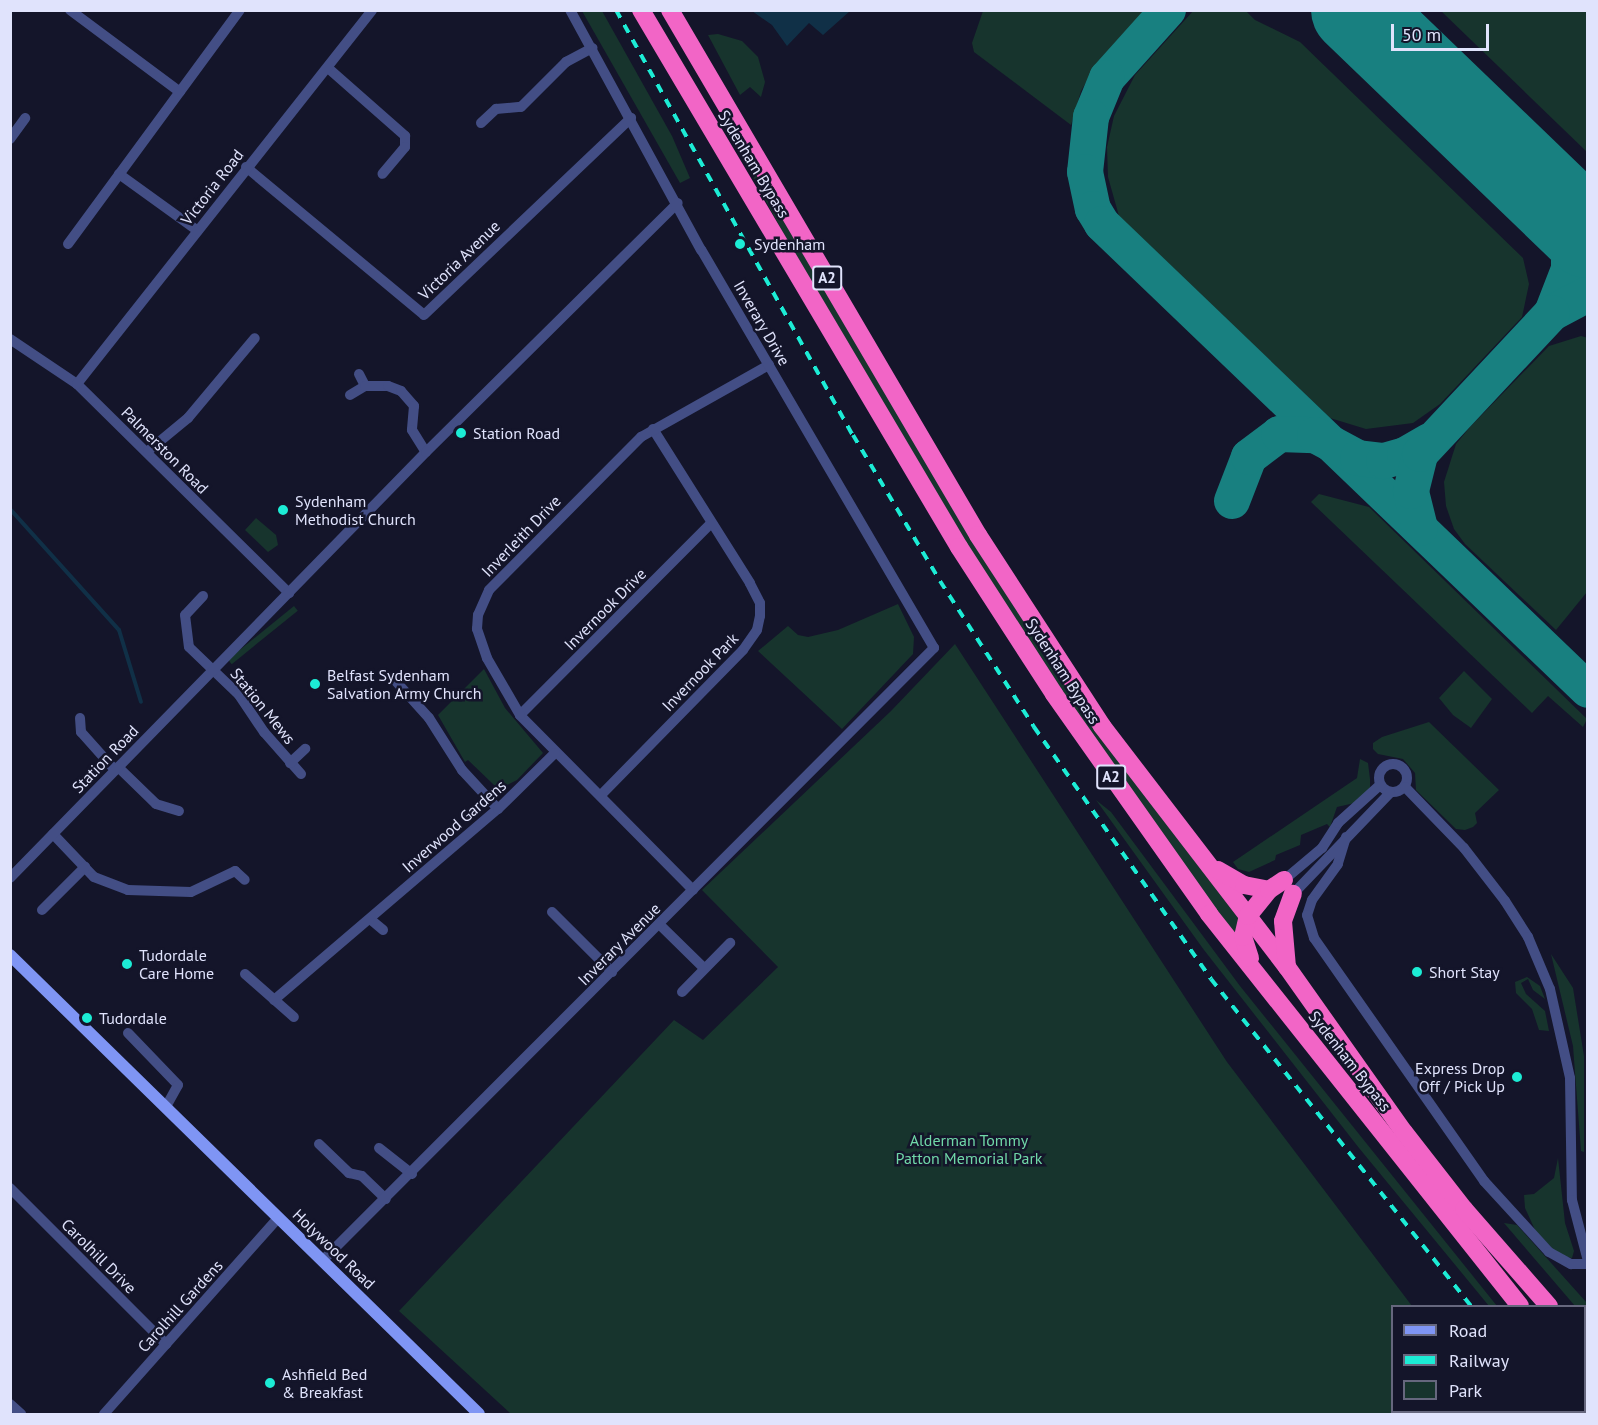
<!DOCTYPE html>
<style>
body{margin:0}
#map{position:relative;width:1598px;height:1425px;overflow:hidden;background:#14152a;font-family:"PT Sans",sans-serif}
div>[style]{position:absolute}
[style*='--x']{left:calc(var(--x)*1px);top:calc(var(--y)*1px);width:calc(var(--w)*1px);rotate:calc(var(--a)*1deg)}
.green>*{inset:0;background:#17342d;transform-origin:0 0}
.water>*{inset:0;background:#103047}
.stream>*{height:4px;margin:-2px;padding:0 2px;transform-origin:2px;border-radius:2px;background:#103047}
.taxiway>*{height:36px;margin:-18px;padding:0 18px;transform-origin:18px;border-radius:18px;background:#188080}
.runway>*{height:88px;margin:-44px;padding:0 44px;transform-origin:44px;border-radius:44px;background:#188080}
.street>*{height:10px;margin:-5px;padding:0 5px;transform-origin:5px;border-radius:5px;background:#434e85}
.street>.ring{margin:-5px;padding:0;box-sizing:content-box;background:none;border:10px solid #434e85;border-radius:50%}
.secondary>*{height:12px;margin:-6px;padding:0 6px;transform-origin:6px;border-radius:6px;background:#7f95f4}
.highway>*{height:18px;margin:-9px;padding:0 9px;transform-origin:9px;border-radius:9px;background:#f265c6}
.rail>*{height:4px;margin-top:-2px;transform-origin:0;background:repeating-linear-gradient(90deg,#1cecd5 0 9px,transparent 0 17px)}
.dots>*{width:16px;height:16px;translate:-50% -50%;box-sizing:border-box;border:3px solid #14152a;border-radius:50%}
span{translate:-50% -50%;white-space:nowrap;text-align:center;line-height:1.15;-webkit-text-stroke:5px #14152a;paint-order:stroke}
.shield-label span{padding:2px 4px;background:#14152a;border:2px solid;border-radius:4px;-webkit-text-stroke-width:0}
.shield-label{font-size:15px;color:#e0e3fc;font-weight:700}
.street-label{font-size:16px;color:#e0e3fc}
.poi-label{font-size:16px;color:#e0e3fc}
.left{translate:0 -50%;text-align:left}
.right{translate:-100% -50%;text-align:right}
.park-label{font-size:16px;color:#70d8a8}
.frame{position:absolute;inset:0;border:12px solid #e0e3fc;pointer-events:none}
.legend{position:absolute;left:1391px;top:1305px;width:195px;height:108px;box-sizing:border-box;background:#14152a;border:2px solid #66677e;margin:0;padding:8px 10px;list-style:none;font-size:18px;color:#e0e3fc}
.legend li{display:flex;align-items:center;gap:12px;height:30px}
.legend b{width:30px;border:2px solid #66677e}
.scale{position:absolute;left:1391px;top:24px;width:98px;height:27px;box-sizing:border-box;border:3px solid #e0e3fc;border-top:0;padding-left:8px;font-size:18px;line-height:21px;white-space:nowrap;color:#e0e3fc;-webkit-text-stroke:4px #14152a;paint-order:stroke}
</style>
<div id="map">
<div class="green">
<div style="clip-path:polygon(1194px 10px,1246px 11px,1255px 20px,1300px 42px,1523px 258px,1529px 284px,1522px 317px,1440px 404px,1413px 423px,1366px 429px,1330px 418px,1119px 216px,1108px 177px,1107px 147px,1114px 116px,1135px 75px)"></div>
<div style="clip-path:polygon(582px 11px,602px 11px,672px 136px,690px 178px,680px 183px)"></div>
<div style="clip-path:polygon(983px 11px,983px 10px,1145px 11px,1093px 70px,1081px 91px,1071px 125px,974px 52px,972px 43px)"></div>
<div style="clip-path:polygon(1441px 11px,1587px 11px,1587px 152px)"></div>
<div style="clip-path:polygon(718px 34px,742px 41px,758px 57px,765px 82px,761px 97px,750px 87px,740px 95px,708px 35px)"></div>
<div style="clip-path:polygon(742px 151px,996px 579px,1124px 768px,1241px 922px,1240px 942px,1118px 774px,988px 579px,785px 236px,739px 152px)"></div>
<div style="clip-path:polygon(1581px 336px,1588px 338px,1587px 592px,1556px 630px,1465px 544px,1454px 529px,1446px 506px,1444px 482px,1456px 444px,1470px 427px,1549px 346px)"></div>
<div style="clip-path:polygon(1319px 494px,1369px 507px,1587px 719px,1583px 727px,1548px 696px,1532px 713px,1311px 502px)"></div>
<div style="clip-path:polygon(256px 518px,276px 535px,278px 545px,268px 552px,245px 530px)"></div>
<div style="clip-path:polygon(898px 604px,914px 637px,913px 654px,842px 729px,758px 651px,788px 626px,798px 635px,808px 637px,838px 630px)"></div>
<div style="left:294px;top:606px;width:6px;height:85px;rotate:51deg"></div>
<div style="clip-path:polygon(955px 644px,1227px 1062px,1412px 1306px,1392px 1306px,1392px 1412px,1433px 1412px,1430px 1414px,511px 1414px,399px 1311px,674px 1020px,703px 1040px,778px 967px,702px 890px,891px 711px)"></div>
<div style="clip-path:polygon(484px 669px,505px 708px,543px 753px,517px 780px,505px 786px,494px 785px,468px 760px,465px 762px,438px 715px)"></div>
<div style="clip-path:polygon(1464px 671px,1492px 699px,1471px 728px,1453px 715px,1439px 698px)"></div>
<div style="clip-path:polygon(1429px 722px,1499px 790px,1475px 813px,1477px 823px,1473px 827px,1465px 830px,1456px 829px,1416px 790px,1415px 773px,1403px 759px,1378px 754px,1373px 749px,1373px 743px,1382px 737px)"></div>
<div style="clip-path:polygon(1360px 759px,1368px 763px,1370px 779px,1370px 791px,1359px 802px,1337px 807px,1330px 827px,1327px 824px,1301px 835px,1300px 845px,1276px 855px,1275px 860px,1249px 872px,1238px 869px,1233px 862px,1357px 778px)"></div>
<div style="clip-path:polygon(1096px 800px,1111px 812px,1240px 986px,1497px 1306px,1489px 1306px,1359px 1148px,1204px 950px)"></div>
<div style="clip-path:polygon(1551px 954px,1573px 988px,1584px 1056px,1584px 1152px,1581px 1151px,1573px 1046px)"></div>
<div style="clip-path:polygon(1527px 977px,1540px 986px,1545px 999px,1533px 990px,1528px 979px,1521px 983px,1526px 994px,1545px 1011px,1549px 1031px,1539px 1030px,1532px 1009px,1516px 993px,1515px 982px)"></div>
<div style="clip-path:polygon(1558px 1158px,1565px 1223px,1574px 1251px,1572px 1258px,1560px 1256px,1536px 1232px,1525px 1208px,1524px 1195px,1534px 1194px,1554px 1178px)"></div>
<div style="clip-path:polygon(1504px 1223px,1517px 1225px,1587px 1303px,1587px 1320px,1584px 1306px,1575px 1306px)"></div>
</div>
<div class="water">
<div style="clip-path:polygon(752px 11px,850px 11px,823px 35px,809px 23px,787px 46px,772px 25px)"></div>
</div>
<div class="stream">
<div style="--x:10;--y:509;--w:163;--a:48"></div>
<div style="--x:119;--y:630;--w:75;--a:73"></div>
</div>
<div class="taxiway">
<div style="--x:1168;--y:10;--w:91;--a:131.9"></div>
<div style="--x:1107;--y:78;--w:42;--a:112.3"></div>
<div style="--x:1091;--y:117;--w:55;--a:96.2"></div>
<div style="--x:1085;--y:172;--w:38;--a:78"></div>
<div style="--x:1093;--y:209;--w:17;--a:59"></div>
<div style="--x:1102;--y:224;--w:673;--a:43.8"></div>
<div style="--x:1539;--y:189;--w:43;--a:54.5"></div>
<div style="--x:1564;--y:224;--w:21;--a:76"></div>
<div style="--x:1569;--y:244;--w:25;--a:90"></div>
<div style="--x:1569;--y:269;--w:47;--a:111.1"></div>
<div style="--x:1552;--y:313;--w:41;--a:-27.8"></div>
<div style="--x:1232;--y:501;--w:47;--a:-68.9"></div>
<div style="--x:1249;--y:457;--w:38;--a:-37"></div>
<div style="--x:1279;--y:434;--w:36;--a:2"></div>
<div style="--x:1315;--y:435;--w:49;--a:28.1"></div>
<div style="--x:1358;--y:458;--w:26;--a:7"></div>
<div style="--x:1384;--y:461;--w:22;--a:-16"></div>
<div style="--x:1405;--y:455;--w:28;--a:-30"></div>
<div style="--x:1420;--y:528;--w:38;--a:-104"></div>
<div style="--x:1411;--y:491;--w:38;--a:-76"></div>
<div style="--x:1420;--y:454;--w:193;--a:-46.9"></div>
</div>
<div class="runway">
<div style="--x:1355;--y:10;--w:323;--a:43.9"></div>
</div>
<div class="street">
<div style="--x:70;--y:10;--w:137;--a:36.7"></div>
<div style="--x:328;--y:68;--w:103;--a:41.4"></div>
<div style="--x:405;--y:136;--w:11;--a:90"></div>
<div style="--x:405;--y:147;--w:35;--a:130"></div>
<div style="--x:481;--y:123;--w:21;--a:-43"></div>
<div style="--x:496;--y:109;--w:25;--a:-5"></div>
<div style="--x:521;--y:107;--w:64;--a:-45"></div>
<div style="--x:566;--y:62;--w:30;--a:-28"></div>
<div style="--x:10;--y:139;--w:26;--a:-54"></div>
<div style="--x:246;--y:167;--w:231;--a:39.7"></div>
<div style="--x:424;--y:315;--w:286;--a:-43.6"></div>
<div style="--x:119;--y:174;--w:97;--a:35.8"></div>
<div style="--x:68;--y:244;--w:290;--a:-53.7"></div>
<div style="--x:10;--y:339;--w:81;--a:33.9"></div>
<div style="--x:77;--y:384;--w:298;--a:44.6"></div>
<div style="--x:359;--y:374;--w:13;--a:63"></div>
<div style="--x:77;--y:384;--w:476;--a:-51.7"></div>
<div style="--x:350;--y:395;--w:17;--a:-31"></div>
<div style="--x:365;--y:386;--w:23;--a:0"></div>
<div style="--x:388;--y:386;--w:14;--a:21"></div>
<div style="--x:401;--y:391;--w:20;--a:49"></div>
<div style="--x:414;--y:406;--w:24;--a:95"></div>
<div style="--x:412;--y:430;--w:26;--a:58"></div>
<div style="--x:148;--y:451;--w:52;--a:-39.5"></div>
<div style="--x:188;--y:418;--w:104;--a:-50.1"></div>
<div style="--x:203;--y:596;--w:26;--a:133"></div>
<div style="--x:185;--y:615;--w:32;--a:83"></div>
<div style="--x:189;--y:647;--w:69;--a:43.8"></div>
<div style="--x:239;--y:695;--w:45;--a:56"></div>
<div style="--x:264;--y:732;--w:56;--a:48.6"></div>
<div style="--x:392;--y:677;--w:55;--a:47.9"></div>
<div style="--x:429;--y:718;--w:62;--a:57.6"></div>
<div style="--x:462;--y:770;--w:53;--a:47.3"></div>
<div style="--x:520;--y:715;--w:271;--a:-45.1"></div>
<div style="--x:80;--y:718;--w:14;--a:86"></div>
<div style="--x:81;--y:732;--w:51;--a:48.2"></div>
<div style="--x:290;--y:763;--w:21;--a:-43"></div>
<div class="ring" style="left:1379px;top:764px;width:18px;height:18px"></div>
<div style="--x:118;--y:767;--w:53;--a:44.2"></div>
<div style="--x:156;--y:804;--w:24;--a:17"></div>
<div style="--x:1405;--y:787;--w:85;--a:46"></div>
<div style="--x:1464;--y:848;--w:67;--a:52.3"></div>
<div style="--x:1505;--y:901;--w:43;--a:57.4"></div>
<div style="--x:1528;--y:937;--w:56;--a:67.1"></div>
<div style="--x:1550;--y:989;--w:91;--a:77.3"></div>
<div style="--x:1570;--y:1078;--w:122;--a:89.1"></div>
<div style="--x:1572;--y:1200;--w:63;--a:75.3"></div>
<div style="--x:601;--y:795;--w:203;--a:-45.6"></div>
<div style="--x:743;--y:650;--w:24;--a:-55"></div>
<div style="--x:757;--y:630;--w:14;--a:-78"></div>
<div style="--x:760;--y:616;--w:13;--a:-90"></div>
<div style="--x:760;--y:603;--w:22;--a:-117"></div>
<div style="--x:750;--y:583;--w:182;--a:-122.2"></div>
<div style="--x:53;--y:834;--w:59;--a:46.4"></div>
<div style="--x:94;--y:877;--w:36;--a:21"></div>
<div style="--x:128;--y:890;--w:63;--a:1.8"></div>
<div style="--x:191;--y:892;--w:49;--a:-25.5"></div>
<div style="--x:235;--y:871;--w:13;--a:42"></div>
<div style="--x:1346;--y:837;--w:28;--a:107"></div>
<div style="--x:1338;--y:864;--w:44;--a:125.8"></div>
<div style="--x:1312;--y:900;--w:16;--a:108"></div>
<div style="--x:1307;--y:915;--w:24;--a:73"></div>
<div style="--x:1314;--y:938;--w:297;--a:55"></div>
<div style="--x:1484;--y:1181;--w:96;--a:47.5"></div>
<div style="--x:1549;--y:1252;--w:25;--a:29"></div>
<div style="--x:1571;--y:1264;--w:17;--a:0"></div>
<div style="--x:10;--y:878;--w:595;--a:-45.68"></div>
<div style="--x:426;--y:452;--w:354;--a:-44.7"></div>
<div style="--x:1284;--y:880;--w:50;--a:-40.1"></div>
<div style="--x:1322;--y:848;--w:30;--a:-57"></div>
<div style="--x:1338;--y:823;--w:57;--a:-42.1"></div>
<div style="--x:693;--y:890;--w:246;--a:-134.7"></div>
<div style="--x:520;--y:715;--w:66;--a:-120.1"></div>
<div style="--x:487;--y:658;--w:31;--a:-109"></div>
<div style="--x:477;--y:629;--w:14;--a:-86"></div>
<div style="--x:478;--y:615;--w:27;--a:-66"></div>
<div style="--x:489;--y:590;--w:216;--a:-45.2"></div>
<div style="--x:641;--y:437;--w:147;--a:-29.4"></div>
<div style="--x:1293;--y:894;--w:140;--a:-46.2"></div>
<div style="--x:42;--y:910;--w:61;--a:-45"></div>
<div style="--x:552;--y:912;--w:85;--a:45"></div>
<div style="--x:370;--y:919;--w:17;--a:40"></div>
<div style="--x:659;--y:924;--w:63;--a:44.4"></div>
<div style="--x:245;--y:974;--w:65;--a:41.3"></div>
<div style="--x:682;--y:992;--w:69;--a:-45.6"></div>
<div style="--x:274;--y:1000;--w:294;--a:-40.5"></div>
<div style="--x:498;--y:809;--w:80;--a:-44.5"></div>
<div style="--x:128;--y:1033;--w:72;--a:46.1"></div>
<div style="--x:178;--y:1085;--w:25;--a:119"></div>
<div style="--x:319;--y:1144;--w:42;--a:44"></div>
<div style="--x:349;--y:1173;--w:13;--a:13"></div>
<div style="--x:362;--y:1176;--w:33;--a:44"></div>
<div style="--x:379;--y:1148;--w:42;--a:38.2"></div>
<div style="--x:10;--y:1188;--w:221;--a:45"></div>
<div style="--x:323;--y:1260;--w:865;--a:-45.05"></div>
<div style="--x:934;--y:648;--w:461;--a:-120.3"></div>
<div style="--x:701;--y:250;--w:273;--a:-118.6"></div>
<div style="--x:10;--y:1404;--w:15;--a:42"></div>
<div style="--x:104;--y:1414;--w:262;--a:-48.4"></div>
</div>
<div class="secondary">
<div style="--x:10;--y:955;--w:656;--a:44.38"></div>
</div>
<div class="highway">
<div style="--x:641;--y:10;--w:624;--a:59.37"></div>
<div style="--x:959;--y:547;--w:175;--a:57.1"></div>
<div style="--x:1054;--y:694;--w:269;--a:54.8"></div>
<div style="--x:1209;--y:914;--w:500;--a:51.57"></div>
<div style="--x:670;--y:10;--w:609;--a:59.6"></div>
<div style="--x:978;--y:535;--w:228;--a:57"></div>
<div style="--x:1102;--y:726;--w:304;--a:52.5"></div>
<div style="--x:1287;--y:967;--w:202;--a:54.7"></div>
<div style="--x:1404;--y:1132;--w:98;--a:52.1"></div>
<div style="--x:1464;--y:1209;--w:129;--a:48.8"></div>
<div style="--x:1218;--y:870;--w:30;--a:30"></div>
<div style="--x:1244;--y:885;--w:25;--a:11"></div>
<div style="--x:1250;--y:958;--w:22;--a:-108"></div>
<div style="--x:1243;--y:937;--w:22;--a:-77"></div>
<div style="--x:1248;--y:916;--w:33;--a:-51"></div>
<div style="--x:1269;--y:890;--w:18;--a:-34"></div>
<div style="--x:1287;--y:967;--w:46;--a:-95"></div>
<div style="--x:1283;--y:921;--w:29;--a:-70"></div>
<div style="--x:1584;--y:1343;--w:5;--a:37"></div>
<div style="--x:1584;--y:1377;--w:5;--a:37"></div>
</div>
<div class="rail">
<div style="--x:616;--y:10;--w:487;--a:60.9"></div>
<div style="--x:853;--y:435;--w:170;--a:59.2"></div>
<div style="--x:940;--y:581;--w:174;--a:57.2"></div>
<div style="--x:1034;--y:727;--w:308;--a:54.9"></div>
<div style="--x:1211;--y:979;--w:418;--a:51.5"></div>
<div style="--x:1552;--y:1412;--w:4;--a:34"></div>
</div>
<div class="dots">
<div style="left:740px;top:244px;background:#1cecd5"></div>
<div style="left:461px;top:433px;background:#1cecd5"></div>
<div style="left:283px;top:510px;background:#1cecd5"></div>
<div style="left:315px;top:684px;background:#1cecd5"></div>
<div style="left:127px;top:964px;background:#1cecd5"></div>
<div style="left:1417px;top:972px;background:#1cecd5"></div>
<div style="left:87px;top:1018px;background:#1cecd5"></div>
<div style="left:1517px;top:1077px;background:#1cecd5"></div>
<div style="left:270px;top:1383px;background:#1cecd5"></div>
</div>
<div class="shield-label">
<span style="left:827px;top:278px">A2</span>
<span style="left:1111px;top:777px">A2</span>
</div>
<div class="street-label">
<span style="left:754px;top:164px;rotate:59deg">Sydenham Bypass</span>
<span style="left:212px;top:187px;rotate:-52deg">Victoria Road</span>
<span style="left:459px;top:260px;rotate:-44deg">Victoria Avenue</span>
<span style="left:762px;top:323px;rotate:60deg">Inverary Drive</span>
<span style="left:165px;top:450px;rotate:45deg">Palmerston Road</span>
<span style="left:521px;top:536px;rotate:-46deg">Inverleith Drive</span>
<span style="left:605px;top:609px;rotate:-45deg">Invernook Drive</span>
<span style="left:1063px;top:671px;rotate:57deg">Sydenham Bypass</span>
<span style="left:700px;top:672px;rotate:-46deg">Invernook Park</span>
<span style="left:263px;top:706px;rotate:51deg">Station Mews</span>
<span style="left:105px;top:759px;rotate:-46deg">Station Road</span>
<span style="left:454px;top:826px;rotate:-41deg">Inverwood Gardens</span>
<span style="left:619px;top:944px;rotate:-45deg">Inverary Avenue</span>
<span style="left:1350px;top:1061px;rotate:52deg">Sydenham Bypass</span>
<span style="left:334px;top:1249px;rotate:44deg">Holywood Road</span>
<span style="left:99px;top:1256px;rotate:45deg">Carolhill Drive</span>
<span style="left:180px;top:1306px;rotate:-48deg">Carolhill Gardens</span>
</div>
<div class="poi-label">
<span class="left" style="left:754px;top:244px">Sydenham</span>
<span class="left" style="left:473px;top:433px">Station Road</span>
<span class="left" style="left:295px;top:510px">Sydenham<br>Methodist Church</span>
<span class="left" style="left:327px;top:684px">Belfast Sydenham<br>Salvation Army Church</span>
<span class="left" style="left:139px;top:964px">Tudordale<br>Care Home</span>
<span class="left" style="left:1429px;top:972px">Short Stay</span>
<span class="left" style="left:99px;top:1018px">Tudordale</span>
<span class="right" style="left:1505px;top:1077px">Express Drop<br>Off / Pick Up</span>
<span class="left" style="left:282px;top:1383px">Ashfield Bed<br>&amp; Breakfast</span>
</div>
<div class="park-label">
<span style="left:969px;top:1149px">Alderman Tommy<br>Patton Memorial Park</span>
</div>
<div class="frame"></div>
<ul class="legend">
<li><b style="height:8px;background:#7f95f4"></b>Road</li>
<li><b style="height:8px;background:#1cecd5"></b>Railway</li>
<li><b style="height:16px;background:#17342d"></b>Park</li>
</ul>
<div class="scale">50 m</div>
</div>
